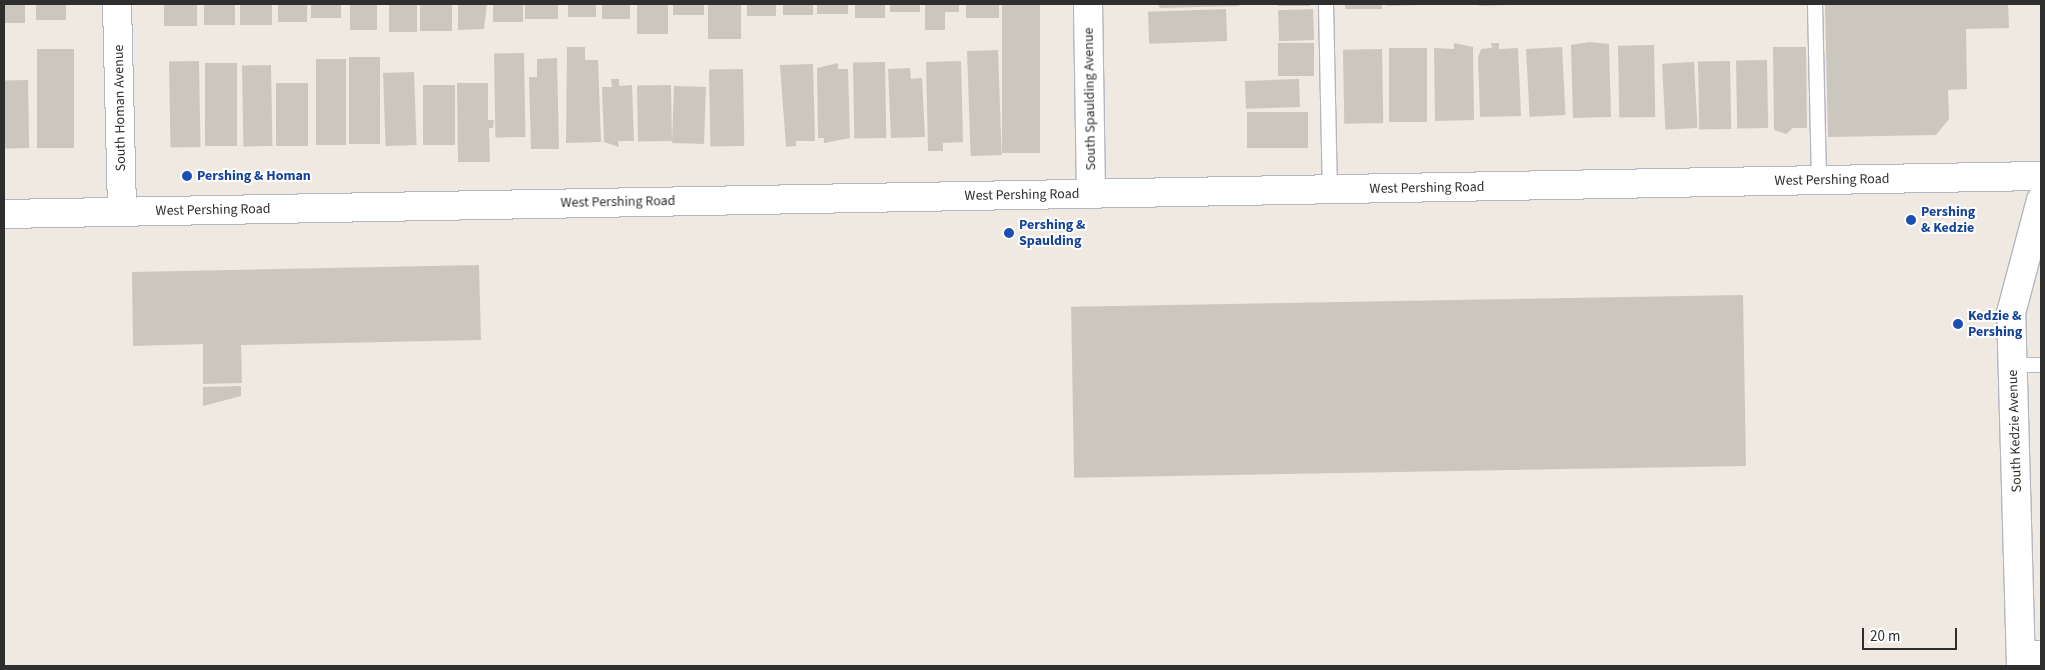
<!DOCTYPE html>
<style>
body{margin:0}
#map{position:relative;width:2045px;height:670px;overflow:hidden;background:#efe9e1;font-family:"Source Sans 3",sans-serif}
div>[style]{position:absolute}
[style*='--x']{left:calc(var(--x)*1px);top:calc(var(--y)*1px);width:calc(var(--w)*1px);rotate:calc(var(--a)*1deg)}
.building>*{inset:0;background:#cbc7bf;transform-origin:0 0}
.roads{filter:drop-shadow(1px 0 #b4b7c1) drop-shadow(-1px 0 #b4b7c1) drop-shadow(0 1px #b4b7c1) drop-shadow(0 -1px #b4b7c1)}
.lane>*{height:14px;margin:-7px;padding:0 7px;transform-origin:7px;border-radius:7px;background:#fff}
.street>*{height:28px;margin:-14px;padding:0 14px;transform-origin:14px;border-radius:14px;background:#fff}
.secondary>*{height:28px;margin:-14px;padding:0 14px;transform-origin:14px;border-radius:14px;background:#fff}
.dots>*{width:14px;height:14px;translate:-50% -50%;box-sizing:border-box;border:2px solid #fff;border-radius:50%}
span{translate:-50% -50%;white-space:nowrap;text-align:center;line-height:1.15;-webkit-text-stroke:4px #fff;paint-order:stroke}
.street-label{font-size:14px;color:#2e2e2e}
.transit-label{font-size:14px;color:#164399;font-weight:700}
.left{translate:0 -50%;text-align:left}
.frame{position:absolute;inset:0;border:5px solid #2e2e2e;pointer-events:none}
.scale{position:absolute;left:1862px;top:628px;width:95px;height:22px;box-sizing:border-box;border:2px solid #2e2e2e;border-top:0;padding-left:6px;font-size:15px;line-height:18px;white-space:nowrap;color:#2e2e2e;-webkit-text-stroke:4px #fff;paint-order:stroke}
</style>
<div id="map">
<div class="building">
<div style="left:4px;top:4px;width:21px;height:19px"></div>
<div style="left:36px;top:4px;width:30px;height:16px"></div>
<div style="left:164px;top:4px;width:33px;height:22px"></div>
<div style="left:204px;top:4px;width:31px;height:21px"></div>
<div style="left:240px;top:4px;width:32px;height:21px"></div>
<div style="left:278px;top:4px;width:29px;height:18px"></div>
<div style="left:311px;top:4px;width:30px;height:14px"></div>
<div style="left:350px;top:4px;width:27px;height:26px"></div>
<div style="left:389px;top:4px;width:28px;height:28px"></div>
<div style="left:420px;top:4px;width:32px;height:27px"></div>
<div style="clip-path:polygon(458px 4px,487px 4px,484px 29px,458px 30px)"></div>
<div style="left:493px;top:4px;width:30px;height:18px"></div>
<div style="left:525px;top:4px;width:33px;height:15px"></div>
<div style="left:568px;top:4px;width:28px;height:13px"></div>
<div style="left:602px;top:4px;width:28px;height:15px"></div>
<div style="left:637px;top:4px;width:31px;height:30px"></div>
<div style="left:673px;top:4px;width:31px;height:11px"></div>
<div style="left:708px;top:4px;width:33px;height:35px"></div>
<div style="left:747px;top:4px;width:29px;height:12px"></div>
<div style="left:783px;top:4px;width:30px;height:11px"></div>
<div style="left:817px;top:4px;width:31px;height:10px"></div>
<div style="left:855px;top:4px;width:30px;height:14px"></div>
<div style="left:890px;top:4px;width:30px;height:8px"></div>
<div style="clip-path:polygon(925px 4px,959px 4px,959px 12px,945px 12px,945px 30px,925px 30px)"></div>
<div style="left:966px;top:4px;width:33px;height:14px"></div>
<div style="left:1002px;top:4px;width:38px;height:149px"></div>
<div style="clip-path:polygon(1158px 4px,1239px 4px,1239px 6px,1160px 8px)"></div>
<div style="left:1278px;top:4px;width:32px;height:2px"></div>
<div style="left:1345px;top:4px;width:37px;height:5px"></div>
<div style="clip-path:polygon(1387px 4px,1421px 4px,1421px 5px,1387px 6px)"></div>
<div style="clip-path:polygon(1479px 4px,1511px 4px,1511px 5px,1479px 6px)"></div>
<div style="clip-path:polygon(1825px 4px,2008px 4px,2009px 28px,1966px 29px,1967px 89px,1948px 90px,1949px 119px,1936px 135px,1828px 137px)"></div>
<div style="left:1226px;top:9px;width:32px;height:78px;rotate:88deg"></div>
<div style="left:1313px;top:9px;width:31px;height:35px;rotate:88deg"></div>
<div style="clip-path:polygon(1589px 42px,1609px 44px,1611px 117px,1573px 118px,1571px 45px)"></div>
<div style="left:1278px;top:43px;width:36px;height:33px"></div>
<div style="clip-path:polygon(1454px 43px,1473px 47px,1474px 120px,1435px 121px,1434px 48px,1454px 49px)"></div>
<div style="clip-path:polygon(1491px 43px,1499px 43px,1499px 49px,1518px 48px,1521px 116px,1480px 117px,1478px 58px,1481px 49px,1492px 48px)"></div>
<div style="left:1654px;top:45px;width:72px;height:36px;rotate:89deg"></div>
<div style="clip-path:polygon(567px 47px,585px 47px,585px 60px,598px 60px,601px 142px,566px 143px)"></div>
<div style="left:1562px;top:47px;width:68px;height:36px;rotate:87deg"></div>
<div style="clip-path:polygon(1773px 47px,1806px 47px,1807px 128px,1793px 128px,1786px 134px,1774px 130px)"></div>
<div style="left:1389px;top:48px;width:38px;height:74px"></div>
<div style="left:37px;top:49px;width:37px;height:99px"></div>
<div style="left:1382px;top:49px;width:74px;height:39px;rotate:89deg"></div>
<div style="left:998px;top:50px;width:105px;height:31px;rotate:88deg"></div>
<div style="left:524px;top:53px;width:84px;height:30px;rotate:89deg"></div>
<div style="left:349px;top:57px;width:31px;height:87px"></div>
<div style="clip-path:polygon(557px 58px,559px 149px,531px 149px,529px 77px,537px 77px,537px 59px)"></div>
<div style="left:316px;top:59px;width:30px;height:86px"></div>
<div style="left:1767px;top:60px;width:68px;height:31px;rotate:89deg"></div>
<div style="left:199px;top:61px;width:86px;height:30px;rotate:89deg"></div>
<div style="clip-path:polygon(961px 61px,963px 142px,943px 143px,943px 151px,928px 151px,926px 62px)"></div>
<div style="left:1730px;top:61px;width:68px;height:32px;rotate:89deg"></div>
<div style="left:885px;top:62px;width:76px;height:32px;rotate:89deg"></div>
<div style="left:1694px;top:62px;width:66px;height:32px;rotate:87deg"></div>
<div style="left:237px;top:63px;width:83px;height:32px;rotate:90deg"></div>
<div style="clip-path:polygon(838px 63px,838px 69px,848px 69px,850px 138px,824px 143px,824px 138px,818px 138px,817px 68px)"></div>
<div style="clip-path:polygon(813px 64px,815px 141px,796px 141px,796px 146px,786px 147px,780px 65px)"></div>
<div style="left:271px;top:65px;width:81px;height:29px;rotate:89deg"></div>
<div style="clip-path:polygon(910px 68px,911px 79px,922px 78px,925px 137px,891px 138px,888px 69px)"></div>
<div style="left:743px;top:69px;width:77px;height:34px;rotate:89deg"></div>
<div style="left:414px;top:72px;width:73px;height:31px;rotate:88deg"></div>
<div style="clip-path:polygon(611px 79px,619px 79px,619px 86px,632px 85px,634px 141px,618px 141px,619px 147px,604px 142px,602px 87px,612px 87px)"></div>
<div style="left:1299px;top:79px;width:28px;height:54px;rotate:88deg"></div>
<div style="left:28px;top:80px;width:68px;height:24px;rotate:89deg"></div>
<div style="left:308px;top:83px;width:63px;height:32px;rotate:90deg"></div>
<div style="clip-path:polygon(457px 83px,488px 83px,488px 120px,494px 120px,493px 128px,489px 128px,490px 162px,458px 162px)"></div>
<div style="left:423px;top:85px;width:32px;height:60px"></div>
<div style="left:671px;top:85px;width:56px;height:34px;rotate:89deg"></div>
<div style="left:674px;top:86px;width:32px;height:57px;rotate:2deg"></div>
<div style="left:1308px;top:112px;width:36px;height:61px;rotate:90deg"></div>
<div style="clip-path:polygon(479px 265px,481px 340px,241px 345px,242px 383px,203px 384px,203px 344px,133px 346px,132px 272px)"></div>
<div style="left:1743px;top:295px;width:171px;height:672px;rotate:89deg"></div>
<div style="clip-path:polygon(241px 386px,241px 396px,203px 406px,203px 387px)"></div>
</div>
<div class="roads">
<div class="lane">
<div style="--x:1326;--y:4;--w:186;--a:88.8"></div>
<div style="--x:1815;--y:4;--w:177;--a:88.7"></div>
<div style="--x:2013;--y:365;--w:28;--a:0"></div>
</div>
<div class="street">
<div style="--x:117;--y:4;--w:208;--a:88.6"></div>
<div style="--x:1088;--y:4;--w:190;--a:89.1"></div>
<div style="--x:2021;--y:655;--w:20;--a:0"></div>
</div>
<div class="secondary">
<div style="--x:4;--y:214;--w:2037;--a:-1.07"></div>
<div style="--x:2021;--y:666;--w:353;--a:-91.6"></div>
<div style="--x:2011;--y:313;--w:117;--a:-75.1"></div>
</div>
</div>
<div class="dots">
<div style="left:187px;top:176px;background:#1a4fb4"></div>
<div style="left:1911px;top:220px;background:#1a4fb4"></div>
<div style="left:1009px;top:233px;background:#1a4fb4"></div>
<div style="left:1958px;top:324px;background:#1a4fb4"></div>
</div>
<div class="street-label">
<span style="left:1090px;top:99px;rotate:-91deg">South Spaulding Avenue</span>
<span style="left:120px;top:108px;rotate:-91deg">South Homan Avenue</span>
<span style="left:1832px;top:180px;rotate:-1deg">West Pershing Road</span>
<span style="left:1427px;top:188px;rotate:-1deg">West Pershing Road</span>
<span style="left:1022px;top:195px;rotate:-1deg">West Pershing Road</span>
<span style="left:618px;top:202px;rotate:-1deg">West Pershing Road</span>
<span style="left:213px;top:210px;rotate:-1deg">West Pershing Road</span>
<span style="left:2015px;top:431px;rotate:-92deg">South Kedzie Avenue</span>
</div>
<div class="transit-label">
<span class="left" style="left:197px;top:176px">Pershing &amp; Homan</span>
<span class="left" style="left:1921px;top:220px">Pershing<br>&amp; Kedzie</span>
<span class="left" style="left:1019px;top:233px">Pershing &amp;<br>Spaulding</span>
<span class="left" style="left:1968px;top:324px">Kedzie &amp;<br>Pershing</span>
</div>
<div class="frame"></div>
<div class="scale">20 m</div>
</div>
